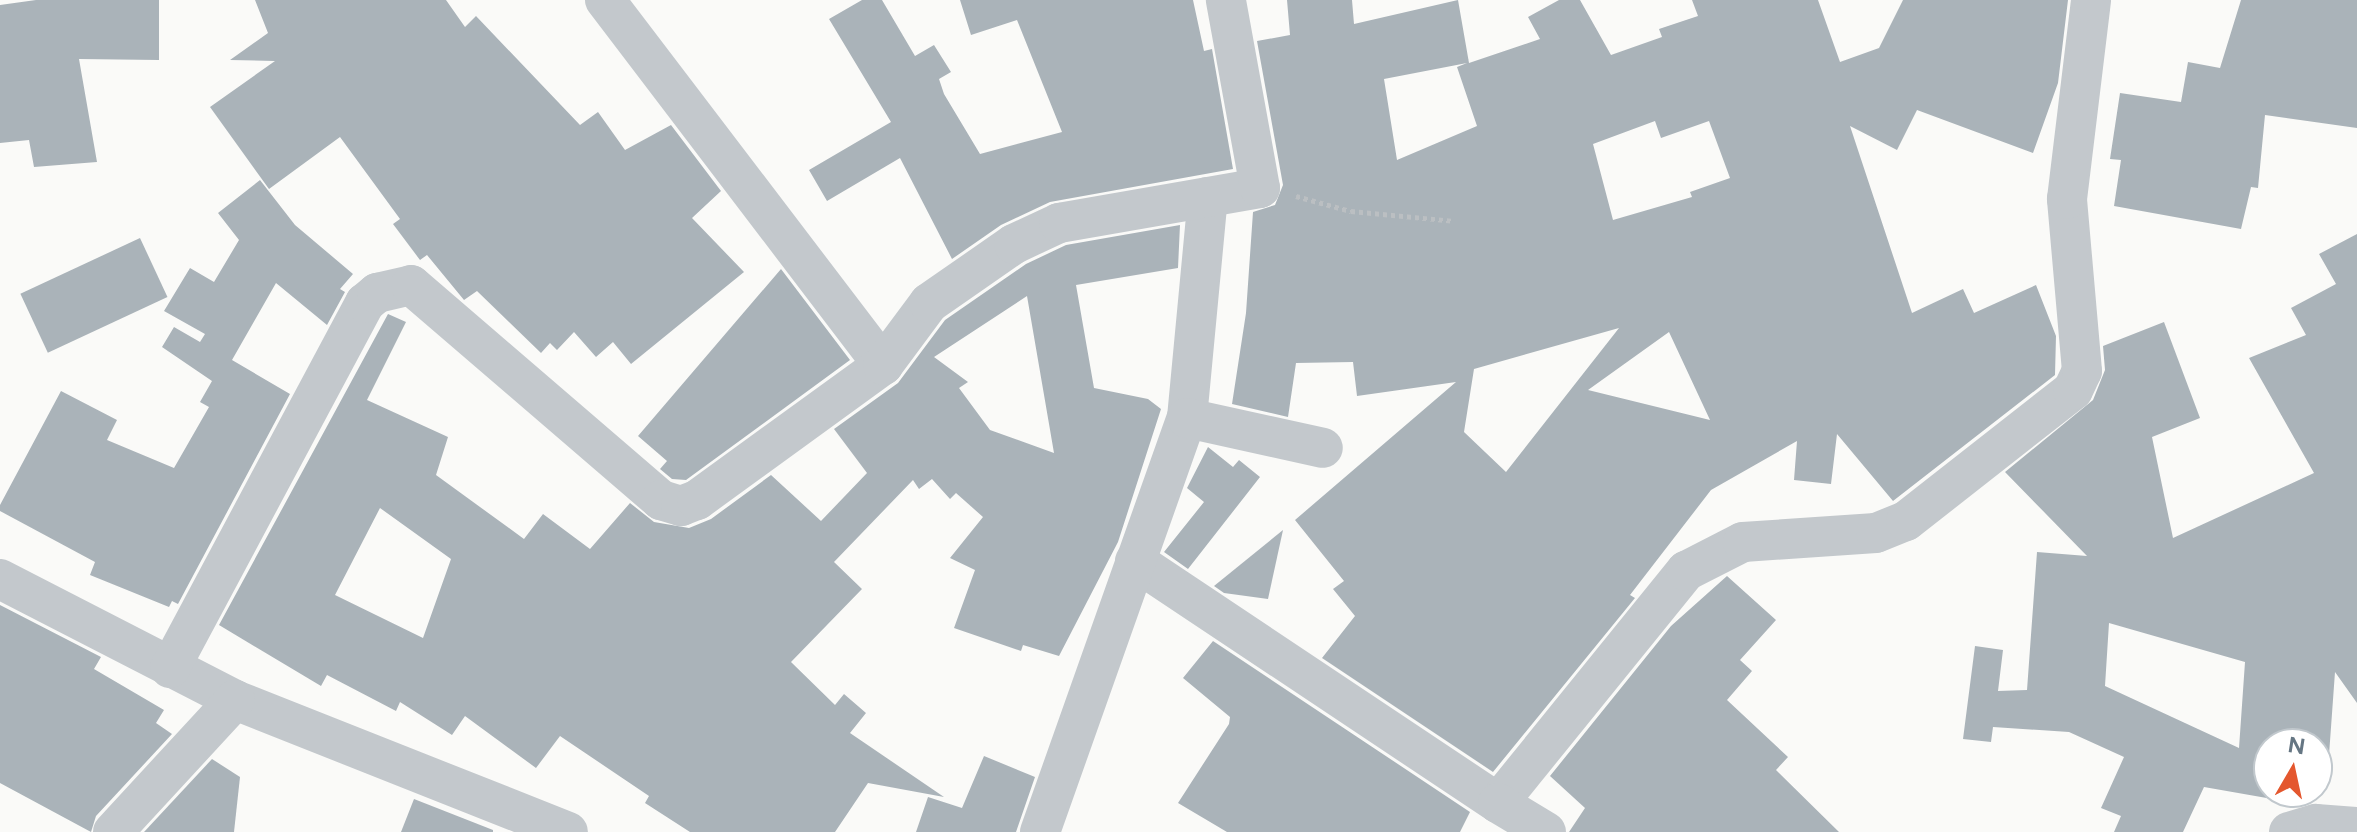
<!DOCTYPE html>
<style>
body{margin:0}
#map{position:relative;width:2357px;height:832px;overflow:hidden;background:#fafaf8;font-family:Figtree,sans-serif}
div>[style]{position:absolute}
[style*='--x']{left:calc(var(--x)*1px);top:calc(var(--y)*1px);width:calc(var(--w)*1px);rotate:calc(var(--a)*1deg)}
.building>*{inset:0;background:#aab3b9;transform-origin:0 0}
.path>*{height:5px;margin-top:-2.5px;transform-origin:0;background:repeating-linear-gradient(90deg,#bbbfc2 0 4px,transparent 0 8px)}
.minor>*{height:40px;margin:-20px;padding:0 20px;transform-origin:20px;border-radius:20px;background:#c3c8cc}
span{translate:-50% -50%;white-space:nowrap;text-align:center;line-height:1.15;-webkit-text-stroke:8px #fff;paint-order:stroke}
.north{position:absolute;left:2253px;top:728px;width:80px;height:80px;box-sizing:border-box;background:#fff;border:2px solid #c1c8cd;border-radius:50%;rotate:9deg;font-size:22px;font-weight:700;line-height:32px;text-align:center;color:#657683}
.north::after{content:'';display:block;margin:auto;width:28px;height:36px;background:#e4572e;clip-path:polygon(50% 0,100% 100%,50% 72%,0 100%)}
</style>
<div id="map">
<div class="building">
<div style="clip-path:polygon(36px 0,159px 0,159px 60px,79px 59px,97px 162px,34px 167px,29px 140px,0 143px,0 5px)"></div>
<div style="clip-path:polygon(255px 0,446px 0,465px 27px,476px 16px,580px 125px,598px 112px,625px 150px,671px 125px,721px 191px,692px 218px,744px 272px,631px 364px,613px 342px,596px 357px,574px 332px,557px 350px,550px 343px,541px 353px,477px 291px,464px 300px,427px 255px,420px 260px,393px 224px,400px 219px,340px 137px,269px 189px,210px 107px,275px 61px,230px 60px,268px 33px)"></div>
<div style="clip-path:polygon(862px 0,882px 0,915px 56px,934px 45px,951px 72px,939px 79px,944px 94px,980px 154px,1062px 132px,1017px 20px,971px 35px,960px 0,1193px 0,1204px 51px,1212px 49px,1233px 169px,1050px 202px,1001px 225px,952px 259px,900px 158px,827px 201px,809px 170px,891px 122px,829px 19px)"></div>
<div style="clip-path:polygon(evenodd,1287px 0,1352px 0,1354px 24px,1458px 0,1469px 63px,1540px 39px,1528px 17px,1559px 0,1580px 0,1611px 55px,1662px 37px,1659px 29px,1698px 16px,1692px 0,1818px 0,1840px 62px,1879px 48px,1903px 0,2068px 0,2058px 83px,2033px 153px,1917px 110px,1897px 150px,1850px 126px,1912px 313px,1963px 289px,1974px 313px,2036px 285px,2056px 336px,2055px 375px,1893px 501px,1837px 434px,1831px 484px,1794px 480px,1797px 441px,1711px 490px,1630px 595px,1635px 598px,1493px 772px,1322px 658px,1355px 616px,1333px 589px,1344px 581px,1295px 520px,1456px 382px,1357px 396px,1353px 362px,1296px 363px,1288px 417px,1232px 404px,1246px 313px,1253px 212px,1275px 205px,1283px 185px,1257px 41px,1290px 35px,1287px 0,1467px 63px,1457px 67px,1477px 126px,1397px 160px,1384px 79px,1467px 63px,1287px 0,1655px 121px,1661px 138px,1709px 121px,1730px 178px,1690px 192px,1692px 197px,1613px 220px,1593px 144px,1655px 121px,1287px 0,1619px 328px,1506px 472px,1464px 432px,1474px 369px,1619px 328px,1287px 0,1669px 332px,1710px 420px,1588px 390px,1669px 332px)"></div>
<div style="clip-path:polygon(2241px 0,2357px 0,2357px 128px,2265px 115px,2258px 188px,2251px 187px,2241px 229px,2114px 206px,2121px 160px,2110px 159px,2120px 93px,2181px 102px,2188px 62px,2220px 68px)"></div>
<div style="clip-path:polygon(260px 180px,295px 225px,353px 274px,340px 289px,345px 292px,327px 325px,276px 283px,232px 360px,290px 394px,178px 604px,172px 601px,169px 607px,90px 575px,95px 562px,0 511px,0 505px,61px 391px,117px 420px,107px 440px,174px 468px,209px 407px,200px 402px,212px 381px,162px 347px,174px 327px,200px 342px,205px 334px,164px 311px,190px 268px,214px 282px,239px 240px,218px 213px)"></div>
<div style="clip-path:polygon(evenodd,1180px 225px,1178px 268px,1076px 285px,1094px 388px,1148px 399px,1161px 409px,1118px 542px,1059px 656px,1023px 645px,1021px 651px,954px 628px,975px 570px,950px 558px,983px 517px,956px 493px,950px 499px,932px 479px,919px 489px,913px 480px,834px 562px,862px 589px,791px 662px,835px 705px,844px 694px,866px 713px,850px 733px,944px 797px,868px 783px,835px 832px,690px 832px,645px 803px,649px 796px,560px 736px,536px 768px,465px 716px,452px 735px,400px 702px,396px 711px,327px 675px,321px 686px,219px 625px,388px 314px,406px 322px,367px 400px,448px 437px,436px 475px,524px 539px,543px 514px,590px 549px,630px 503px,654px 522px,689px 528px,711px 519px,771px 475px,821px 521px,867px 473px,834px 429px,898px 383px,945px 320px,1026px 264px,1066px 245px,1180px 225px,1027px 296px,1054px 453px,990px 430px,959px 388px,968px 382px,934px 357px,1027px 296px,1180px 225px,380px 508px,451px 559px,423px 638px,335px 595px,380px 508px)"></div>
<div style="clip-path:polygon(evenodd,2357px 234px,2357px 703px,2335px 672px,2329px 755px,2317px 754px,2317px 744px,2269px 744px,2269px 792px,2292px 792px,2290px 802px,2204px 787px,2183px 832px,2114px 832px,2121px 816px,2101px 808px,2124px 757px,2069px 732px,1993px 727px,1991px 742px,1963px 739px,1975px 646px,2003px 650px,1998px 691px,2027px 690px,2037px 552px,2087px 556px,2005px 472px,2093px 400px,2105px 370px,2103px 346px,2164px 322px,2200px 418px,2152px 437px,2173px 538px,2314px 473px,2249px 358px,2306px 335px,2291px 308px,2336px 284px,2319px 254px,2357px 234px,2109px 623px,2245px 662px,2239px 748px,2105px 686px,2109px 623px)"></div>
<div style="left:140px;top:238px;width:65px;height:132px;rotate:65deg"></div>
<div style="clip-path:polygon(781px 269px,850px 360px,686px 480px,672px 479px,660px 469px,667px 461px,638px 436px)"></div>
<div style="clip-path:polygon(1208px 447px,1233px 467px,1239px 460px,1260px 477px,1188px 569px,1164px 552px,1204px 502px,1187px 488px)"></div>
<div style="clip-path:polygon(1283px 530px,1268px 599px,1224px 593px,1214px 586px)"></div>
<div style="clip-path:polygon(1727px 576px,1776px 620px,1740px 660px,1752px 671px,1727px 700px,1788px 757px,1776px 770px,1839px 832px,1569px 832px,1585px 808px,1550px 776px,1671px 626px)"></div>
<div style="clip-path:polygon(0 605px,101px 657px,94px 669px,164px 710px,156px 723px,172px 734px,96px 816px,91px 832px,0 783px)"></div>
<div style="clip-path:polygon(1213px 641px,1470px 812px,1460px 832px,1227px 832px,1178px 803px,1229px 724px,1230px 717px,1183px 678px)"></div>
<div style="clip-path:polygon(984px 756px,1035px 777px,1016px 832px,916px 832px,928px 797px,962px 808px)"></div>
<div style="clip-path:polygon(212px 759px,240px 777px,234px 832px,144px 832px)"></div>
<div style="clip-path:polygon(414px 799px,493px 830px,493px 832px,401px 832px)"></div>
</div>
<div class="path">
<div style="--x:1296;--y:196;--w:57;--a:15.3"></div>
<div style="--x:1351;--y:211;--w:103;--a:5.5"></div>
</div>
<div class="minor">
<div style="--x:605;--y:0;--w:459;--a:52.7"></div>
<div style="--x:1187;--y:418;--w:222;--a:-84.6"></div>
<div style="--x:1135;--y:561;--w:436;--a:33.7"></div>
<div style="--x:1498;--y:803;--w:299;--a:-51"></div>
<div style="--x:1686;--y:571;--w:64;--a:-27"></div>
<div style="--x:1743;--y:542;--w:133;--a:-3.9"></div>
<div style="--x:1876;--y:533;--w:32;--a:-22"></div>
<div style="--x:1906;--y:521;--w:212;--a:-38.1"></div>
<div style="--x:2073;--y:390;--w:21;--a:-65"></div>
<div style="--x:2082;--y:371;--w:173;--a:-95"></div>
<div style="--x:2067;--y:199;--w:200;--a:-83.1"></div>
<div style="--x:0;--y:579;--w:264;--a:27.2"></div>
<div style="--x:235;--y:700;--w:358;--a:21.6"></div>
<div style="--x:170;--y:668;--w:414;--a:-61.9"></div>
<div style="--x:365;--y:303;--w:16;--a:-40"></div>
<div style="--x:377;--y:293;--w:35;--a:-13"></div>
<div style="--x:411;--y:285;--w:330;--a:40.7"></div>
<div style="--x:661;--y:500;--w:21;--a:17"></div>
<div style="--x:681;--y:506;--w:17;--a:-21"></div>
<div style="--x:697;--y:500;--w:230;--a:-36"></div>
<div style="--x:883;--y:365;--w:77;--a:-53.4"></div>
<div style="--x:929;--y:303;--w:103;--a:-34.8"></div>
<div style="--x:1014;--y:244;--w:50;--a:-25"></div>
<div style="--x:1059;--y:223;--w:204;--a:-9.9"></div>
<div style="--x:1260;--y:188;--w:191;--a:-100.3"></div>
<div style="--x:1498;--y:803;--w:56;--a:31.1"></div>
<div style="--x:113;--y:832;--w:180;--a:-47.3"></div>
<div style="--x:1040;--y:832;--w:439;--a:-70.5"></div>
<div style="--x:1187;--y:418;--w:139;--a:12.4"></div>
<div style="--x:2289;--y:832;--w:28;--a:-17"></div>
<div style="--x:2316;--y:824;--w:41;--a:4.2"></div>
</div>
<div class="north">N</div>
</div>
